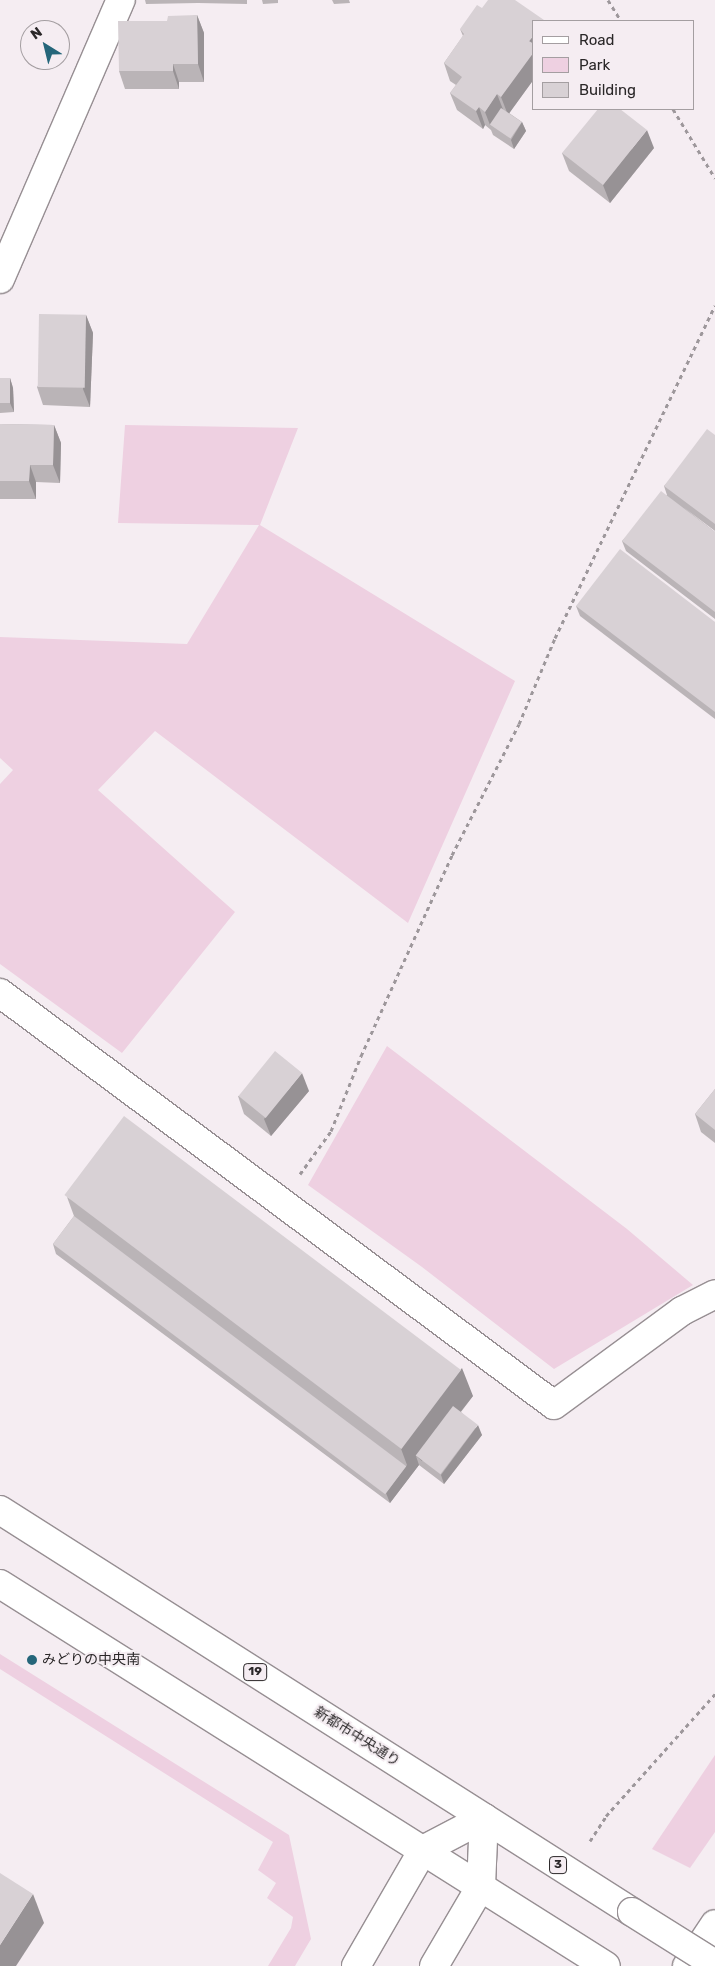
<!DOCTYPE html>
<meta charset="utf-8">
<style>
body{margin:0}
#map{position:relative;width:715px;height:1966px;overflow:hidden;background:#f5edf2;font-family:Rubik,"Noto Sans JP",sans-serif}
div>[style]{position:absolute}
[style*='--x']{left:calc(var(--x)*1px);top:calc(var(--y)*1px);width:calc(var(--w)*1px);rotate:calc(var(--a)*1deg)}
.green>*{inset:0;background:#eed0e1}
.path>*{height:3px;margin-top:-1.5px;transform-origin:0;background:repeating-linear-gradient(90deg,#9d979b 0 4px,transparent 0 8px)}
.roads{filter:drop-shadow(1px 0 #978f93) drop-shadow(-1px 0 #978f93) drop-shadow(0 1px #978f93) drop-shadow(0 -1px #978f93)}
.minor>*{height:28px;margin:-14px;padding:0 14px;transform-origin:14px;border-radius:14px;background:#fff}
.primary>*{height:28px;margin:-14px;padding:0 14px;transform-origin:14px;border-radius:14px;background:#fff}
.motorway>*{height:28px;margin:-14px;padding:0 14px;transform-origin:14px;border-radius:14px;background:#fff}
.bridges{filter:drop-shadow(1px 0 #978f93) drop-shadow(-1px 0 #978f93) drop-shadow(0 1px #978f93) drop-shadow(0 -1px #978f93)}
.primary-bridge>*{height:28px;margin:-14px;padding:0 14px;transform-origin:14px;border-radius:14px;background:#fff}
.wall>*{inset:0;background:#bab4b7}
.shaded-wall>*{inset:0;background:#979295}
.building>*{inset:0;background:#d8d1d5;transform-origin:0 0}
.dots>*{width:14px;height:14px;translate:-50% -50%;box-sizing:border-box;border:2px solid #f5edf2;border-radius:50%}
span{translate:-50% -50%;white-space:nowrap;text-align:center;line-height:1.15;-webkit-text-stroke:4px #f5edf2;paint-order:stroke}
.shield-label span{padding:1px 4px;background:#f5edf2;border:1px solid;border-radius:4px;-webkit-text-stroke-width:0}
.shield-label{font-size:12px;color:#2a2728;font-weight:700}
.poi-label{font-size:14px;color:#2a2728}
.left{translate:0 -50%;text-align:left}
.street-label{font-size:14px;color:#2a2728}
.legend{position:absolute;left:532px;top:20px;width:162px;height:90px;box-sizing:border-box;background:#f5edf2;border:1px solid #a49ea1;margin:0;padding:6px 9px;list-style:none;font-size:15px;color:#2a2728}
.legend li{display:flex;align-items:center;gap:10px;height:25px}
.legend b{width:25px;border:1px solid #a49ea1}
.north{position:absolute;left:20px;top:20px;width:50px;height:50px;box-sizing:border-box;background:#f5edf2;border:1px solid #a49ea1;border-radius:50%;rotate:324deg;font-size:14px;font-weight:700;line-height:20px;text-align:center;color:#2a2728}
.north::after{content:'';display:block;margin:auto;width:18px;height:22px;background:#25667a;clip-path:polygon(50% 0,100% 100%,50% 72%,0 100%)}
</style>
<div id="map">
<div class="green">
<div style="clip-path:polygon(125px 425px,298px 428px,260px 525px,515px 681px,408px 923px,155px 731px,98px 790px,235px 912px,122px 1053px,0 964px,0 784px,13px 770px,0 758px,0 637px,187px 644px,259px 525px,118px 523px)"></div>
<div style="clip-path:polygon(387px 1046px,627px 1229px,693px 1285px,554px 1369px,422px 1267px,308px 1185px)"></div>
<div style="clip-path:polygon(0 1654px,289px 1835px,311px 1939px,295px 1966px,268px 1966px,291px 1928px,293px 1917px,267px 1898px,276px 1883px,258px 1870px,273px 1842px,0 1669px)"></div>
<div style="clip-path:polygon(715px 1755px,715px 1832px,690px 1868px,652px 1849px)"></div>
</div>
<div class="path">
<div style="--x:608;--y:0;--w:25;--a:58"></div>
<div style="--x:673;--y:109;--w:81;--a:58.7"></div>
<div style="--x:300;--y:1174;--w:53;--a:-54.2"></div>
<div style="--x:331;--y:1131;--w:81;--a:-68.2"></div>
<div style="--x:361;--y:1056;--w:221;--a:-65.6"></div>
<div style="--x:452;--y:855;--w:147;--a:-62.9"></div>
<div style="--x:519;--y:724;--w:93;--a:-67.3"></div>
<div style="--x:555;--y:638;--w:369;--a:-64.3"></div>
<div style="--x:590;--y:1841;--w:30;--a:-57"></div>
<div style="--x:606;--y:1816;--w:164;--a:-48.2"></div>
</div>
<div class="roads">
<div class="minor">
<div style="--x:0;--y:279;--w:304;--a:-66.6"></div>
<div style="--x:0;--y:993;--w:690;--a:36.64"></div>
<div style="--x:554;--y:1405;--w:159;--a:-36.3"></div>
<div style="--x:682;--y:1311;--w:37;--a:-27"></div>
</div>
<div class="primary">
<div style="--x:0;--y:1510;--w:749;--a:32.46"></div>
<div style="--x:0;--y:1584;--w:716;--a:32.23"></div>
<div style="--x:356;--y:1966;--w:134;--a:-60"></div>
<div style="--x:423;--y:1850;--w:69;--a:-27.7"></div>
<div style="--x:434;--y:1966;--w:93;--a:-59.6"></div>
<div style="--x:481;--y:1886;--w:68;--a:-87.5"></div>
</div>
<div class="motorway">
<div style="--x:687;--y:1966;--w:50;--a:-56.3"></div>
</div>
</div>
<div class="bridges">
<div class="primary-bridge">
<div style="--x:632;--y:1912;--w:98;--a:32.1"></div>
</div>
</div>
<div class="wall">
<div style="clip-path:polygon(145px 0,247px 0,247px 4px,198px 3px,146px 4px)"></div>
<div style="clip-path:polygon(262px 0,278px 0,278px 3px,263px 4px)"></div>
<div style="clip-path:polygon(332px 0,349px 0,350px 3px,334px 4px)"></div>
<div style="clip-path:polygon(197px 15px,204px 33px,204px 82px,179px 82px,179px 89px,125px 89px,119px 71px,167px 21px)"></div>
<div style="clip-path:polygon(460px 29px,534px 79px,509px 113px,522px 122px,526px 131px,514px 149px,493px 135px,491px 130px,485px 125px,483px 129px,457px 110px,450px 93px,456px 85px,450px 81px,444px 63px,463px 36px)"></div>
<div style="clip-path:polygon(654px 148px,610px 203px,569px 171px,562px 153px)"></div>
<div style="clip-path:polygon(86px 315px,93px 333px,90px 407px,43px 405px,37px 387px)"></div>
<div style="clip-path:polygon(0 378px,10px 378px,13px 388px,14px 412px,0 413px)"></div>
<div style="clip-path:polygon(0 424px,54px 425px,61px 443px,60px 483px,36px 482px,36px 499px,0 499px)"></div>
<div style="clip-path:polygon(715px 435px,715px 531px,683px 507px,715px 532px,715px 619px,626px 551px,622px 541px,667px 495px,664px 486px)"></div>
<div style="clip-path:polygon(576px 606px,715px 622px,715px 719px,580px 616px)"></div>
<div style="clip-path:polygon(715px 1089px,715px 1143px,701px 1132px,695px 1114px)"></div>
<div style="clip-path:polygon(309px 1091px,271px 1136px,244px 1114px,238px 1096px)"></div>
<div style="clip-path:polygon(67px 1197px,473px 1396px,461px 1412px,482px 1435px,444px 1484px,419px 1465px,390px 1503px,56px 1254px,53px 1244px,74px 1216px)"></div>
</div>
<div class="shaded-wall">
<div style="clip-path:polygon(197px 15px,204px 33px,204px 82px,198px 64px)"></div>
<div style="clip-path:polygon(534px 35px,534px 79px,508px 115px,501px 97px,529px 41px)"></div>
<div style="clip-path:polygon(173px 64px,179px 82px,179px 89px,173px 71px)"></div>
<div style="clip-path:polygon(497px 94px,504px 112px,490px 125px,485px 112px)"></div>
<div style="clip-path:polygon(479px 107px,485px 125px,483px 129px,476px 111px)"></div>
<div style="clip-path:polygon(522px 122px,526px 131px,514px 149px,511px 140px)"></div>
<div style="clip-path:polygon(647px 130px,654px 148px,610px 203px,603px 185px)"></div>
<div style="clip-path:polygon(86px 315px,93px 333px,90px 407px,83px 389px)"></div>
<div style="clip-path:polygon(10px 378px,13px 388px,14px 412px,10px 403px)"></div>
<div style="clip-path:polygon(54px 425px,61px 443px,60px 483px,53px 465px)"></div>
<div style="clip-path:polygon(30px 465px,36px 482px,36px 499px,29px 481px)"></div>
<div style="clip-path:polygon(302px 1073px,309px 1091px,271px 1136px,264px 1119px)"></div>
<div style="clip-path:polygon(462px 1368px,473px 1396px,422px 1461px,416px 1456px,419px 1465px,390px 1503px,386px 1493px,407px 1465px,400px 1446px)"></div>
<div style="clip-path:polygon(478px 1425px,482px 1435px,444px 1484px,441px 1475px)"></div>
<div style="clip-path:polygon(33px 1894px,44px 1923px,16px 1966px,0 1966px,0 1945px)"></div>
</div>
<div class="building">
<div style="clip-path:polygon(488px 0,515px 0,544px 20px,543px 21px,534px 21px,534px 35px,529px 41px,534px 44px,534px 52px,501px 97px,497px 94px,485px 112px,479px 107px,476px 111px,450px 93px,462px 77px,444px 63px,464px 34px,460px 29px,477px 5px,482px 8px)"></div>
<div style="clip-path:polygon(197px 15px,198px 64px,173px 64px,173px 71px,119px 71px,118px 21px,167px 21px,168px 16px)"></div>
<div style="left:501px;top:108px;width:25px;height:20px;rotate:34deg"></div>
<div style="clip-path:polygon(598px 109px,620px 109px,647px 130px,603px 185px,562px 153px)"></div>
<div style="left:39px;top:314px;width:47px;height:73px;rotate:1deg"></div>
<div style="left:0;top:378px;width:10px;height:25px"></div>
<div style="clip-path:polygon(0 424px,54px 425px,53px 465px,30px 465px,29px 481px,0 481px)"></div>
<div style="clip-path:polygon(707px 429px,715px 435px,715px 524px,664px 486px)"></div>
<div style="clip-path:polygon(661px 491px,715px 532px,715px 612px,622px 541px)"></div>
<div style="clip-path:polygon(620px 549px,715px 622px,715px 712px,576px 606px)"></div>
<div style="left:275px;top:1051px;width:35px;height:58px;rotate:39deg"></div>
<div style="clip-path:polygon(715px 1089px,715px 1130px,695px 1114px)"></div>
<div style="left:124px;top:1116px;width:422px;height:99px;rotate:37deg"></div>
<div style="left:74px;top:1216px;width:416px;height:35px;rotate:37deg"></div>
<div style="left:453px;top:1406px;width:31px;height:62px;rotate:37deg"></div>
<div style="clip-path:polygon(0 1873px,33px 1894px,0 1945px)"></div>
</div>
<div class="dots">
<div style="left:32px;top:1660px;background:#25667a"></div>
</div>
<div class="shield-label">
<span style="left:255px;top:1672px">19</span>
<span style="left:558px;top:1865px">3</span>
</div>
<div class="poi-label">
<span class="left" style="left:42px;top:1660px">みどりの中央南</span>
</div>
<div class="street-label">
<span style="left:357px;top:1737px;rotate:32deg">新都市中央通り</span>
</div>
<ul class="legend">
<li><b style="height:6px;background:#fff"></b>Road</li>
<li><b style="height:14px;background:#eed0e1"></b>Park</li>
<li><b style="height:14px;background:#d8d1d5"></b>Building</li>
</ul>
<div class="north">N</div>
</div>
